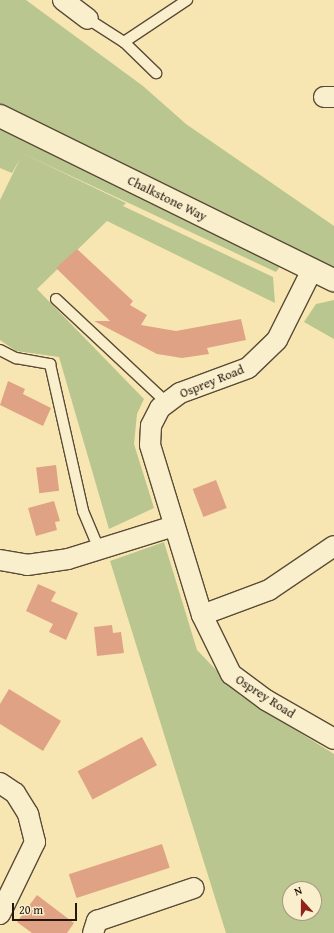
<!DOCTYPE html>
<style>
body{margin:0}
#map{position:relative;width:334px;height:933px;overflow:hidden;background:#f8e6b2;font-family:"Gentium Book Plus",serif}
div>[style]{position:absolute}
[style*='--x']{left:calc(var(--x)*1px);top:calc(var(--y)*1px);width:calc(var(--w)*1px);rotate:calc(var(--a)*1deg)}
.green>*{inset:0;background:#bac68f}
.building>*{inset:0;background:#e0a285;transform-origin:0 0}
.roads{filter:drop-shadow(1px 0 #5a4b37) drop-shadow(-1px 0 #5a4b37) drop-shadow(0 1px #5a4b37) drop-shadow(0 -1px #5a4b37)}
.service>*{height:10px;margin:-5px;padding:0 5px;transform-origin:5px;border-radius:5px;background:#faefcd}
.minor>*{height:20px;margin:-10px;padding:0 10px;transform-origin:10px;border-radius:10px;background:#faefcd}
.tertiary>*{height:22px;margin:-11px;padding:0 11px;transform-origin:11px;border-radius:11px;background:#faefcd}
span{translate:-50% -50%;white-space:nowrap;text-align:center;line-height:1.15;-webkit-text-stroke:4px #faefcd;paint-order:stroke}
.street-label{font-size:13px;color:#25170e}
.north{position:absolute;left:282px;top:881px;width:40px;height:40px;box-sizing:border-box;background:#faefcd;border:1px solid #a59981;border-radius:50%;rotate:339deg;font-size:11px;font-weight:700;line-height:16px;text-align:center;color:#25170e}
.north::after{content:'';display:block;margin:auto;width:14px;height:18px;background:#8f2418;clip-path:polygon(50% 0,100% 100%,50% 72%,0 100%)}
.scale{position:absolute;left:12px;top:903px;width:65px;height:18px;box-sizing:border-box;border:2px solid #25170e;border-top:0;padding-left:5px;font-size:12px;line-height:14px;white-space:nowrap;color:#25170e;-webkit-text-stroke:3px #faefcd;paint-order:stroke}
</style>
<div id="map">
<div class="green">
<div style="clip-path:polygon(0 0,26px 0,143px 86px,186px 124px,334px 226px,334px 275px,289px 254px,276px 272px,22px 153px,126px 203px,123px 206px,273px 277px,275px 303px,107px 221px,37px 289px,144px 399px,137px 414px,134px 444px,154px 508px,109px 529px,59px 357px,16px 351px,0 340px,0 200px,20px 159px,12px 173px,0 168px)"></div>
<div style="clip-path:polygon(334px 300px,334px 339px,304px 322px,316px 304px)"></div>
<div style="clip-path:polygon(evenodd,164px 542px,197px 650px,241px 696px,334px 754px,334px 933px,226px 933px,110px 561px,164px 542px,290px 889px,314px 889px,314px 913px,290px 913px,290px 889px)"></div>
</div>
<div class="building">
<div style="clip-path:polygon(77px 249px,133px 301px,130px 305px,147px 315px,141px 325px,176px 331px,241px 319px,246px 340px,207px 348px,209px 354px,182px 358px,157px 354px,94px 321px,110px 321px,56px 268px)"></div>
<div style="clip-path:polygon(8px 381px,25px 389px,23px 394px,51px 408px,43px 426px,0 405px)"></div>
<div style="left:56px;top:465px;width:26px;height:20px;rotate:83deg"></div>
<div style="left:216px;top:480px;width:30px;height:25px;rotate:69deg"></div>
<div style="clip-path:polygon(54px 501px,60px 521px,55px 522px,57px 530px,36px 536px,28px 508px)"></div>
<div style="clip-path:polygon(38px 584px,56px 592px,51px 601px,78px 613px,66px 640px,49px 632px,53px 624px,26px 611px)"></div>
<div style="clip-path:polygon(112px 625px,113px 633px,121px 632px,124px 653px,97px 656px,94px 627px)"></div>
<div style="clip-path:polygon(9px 689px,61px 721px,43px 751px,0 724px,0 704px)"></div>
<div style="left:142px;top:737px;width:32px;height:73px;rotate:62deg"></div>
<div style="left:162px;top:844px;width:25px;height:98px;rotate:72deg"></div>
<div style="clip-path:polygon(37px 895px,74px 923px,67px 933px,32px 933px,17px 922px)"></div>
</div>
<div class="roads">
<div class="service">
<div style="--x:88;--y:19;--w:43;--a:32.6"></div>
<div style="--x:124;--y:42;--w:45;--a:44.1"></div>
<div style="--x:124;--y:42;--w:76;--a:-33.7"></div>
<div style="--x:56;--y:299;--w:152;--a:43.1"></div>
<div style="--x:0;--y:350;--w:18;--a:27"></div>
<div style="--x:16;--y:358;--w:35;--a:10"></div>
<div style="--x:50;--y:364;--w:151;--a:77.3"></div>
<div style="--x:83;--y:511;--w:41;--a:67.2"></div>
</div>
<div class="minor">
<div style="--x:63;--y:0;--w:31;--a:37"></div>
<div style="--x:324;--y:97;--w:10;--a:0"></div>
<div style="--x:312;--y:270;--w:78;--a:116.6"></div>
<div style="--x:277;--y:340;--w:40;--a:136"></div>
<div style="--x:248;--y:368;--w:72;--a:159.8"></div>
<div style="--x:180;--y:393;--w:25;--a:143"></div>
<div style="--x:160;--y:408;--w:20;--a:117"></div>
<div style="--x:151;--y:426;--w:19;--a:93"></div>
<div style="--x:150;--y:445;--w:178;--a:73"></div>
<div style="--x:202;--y:615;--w:66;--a:63.8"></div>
<div style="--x:231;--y:674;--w:44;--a:36.6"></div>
<div style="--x:266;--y:700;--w:78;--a:29.8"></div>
<div style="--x:0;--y:560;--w:27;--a:10"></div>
<div style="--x:27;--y:565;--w:41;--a:-8.3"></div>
<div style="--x:68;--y:559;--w:111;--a:-17.3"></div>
<div style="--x:202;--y:615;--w:72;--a:-20.5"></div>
<div style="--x:269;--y:590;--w:78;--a:-34.1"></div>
<div style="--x:0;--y:783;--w:18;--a:34"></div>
<div style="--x:15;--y:793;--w:25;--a:58"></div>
<div style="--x:28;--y:814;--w:29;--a:76"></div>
<div style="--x:35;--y:842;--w:80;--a:115.9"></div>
<div style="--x:93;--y:933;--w:13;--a:-72"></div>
<div style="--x:97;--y:921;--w:102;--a:-18.8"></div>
</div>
<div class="tertiary">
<div style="--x:0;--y:116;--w:372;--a:26.2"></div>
</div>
</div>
<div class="street-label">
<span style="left:167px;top:199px;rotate:26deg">Chalkstone Way</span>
<span style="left:212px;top:382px;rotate:-22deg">Osprey Road</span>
<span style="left:265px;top:697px;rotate:33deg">Osprey Road</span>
</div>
<div class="north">N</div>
<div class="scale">20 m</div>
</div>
